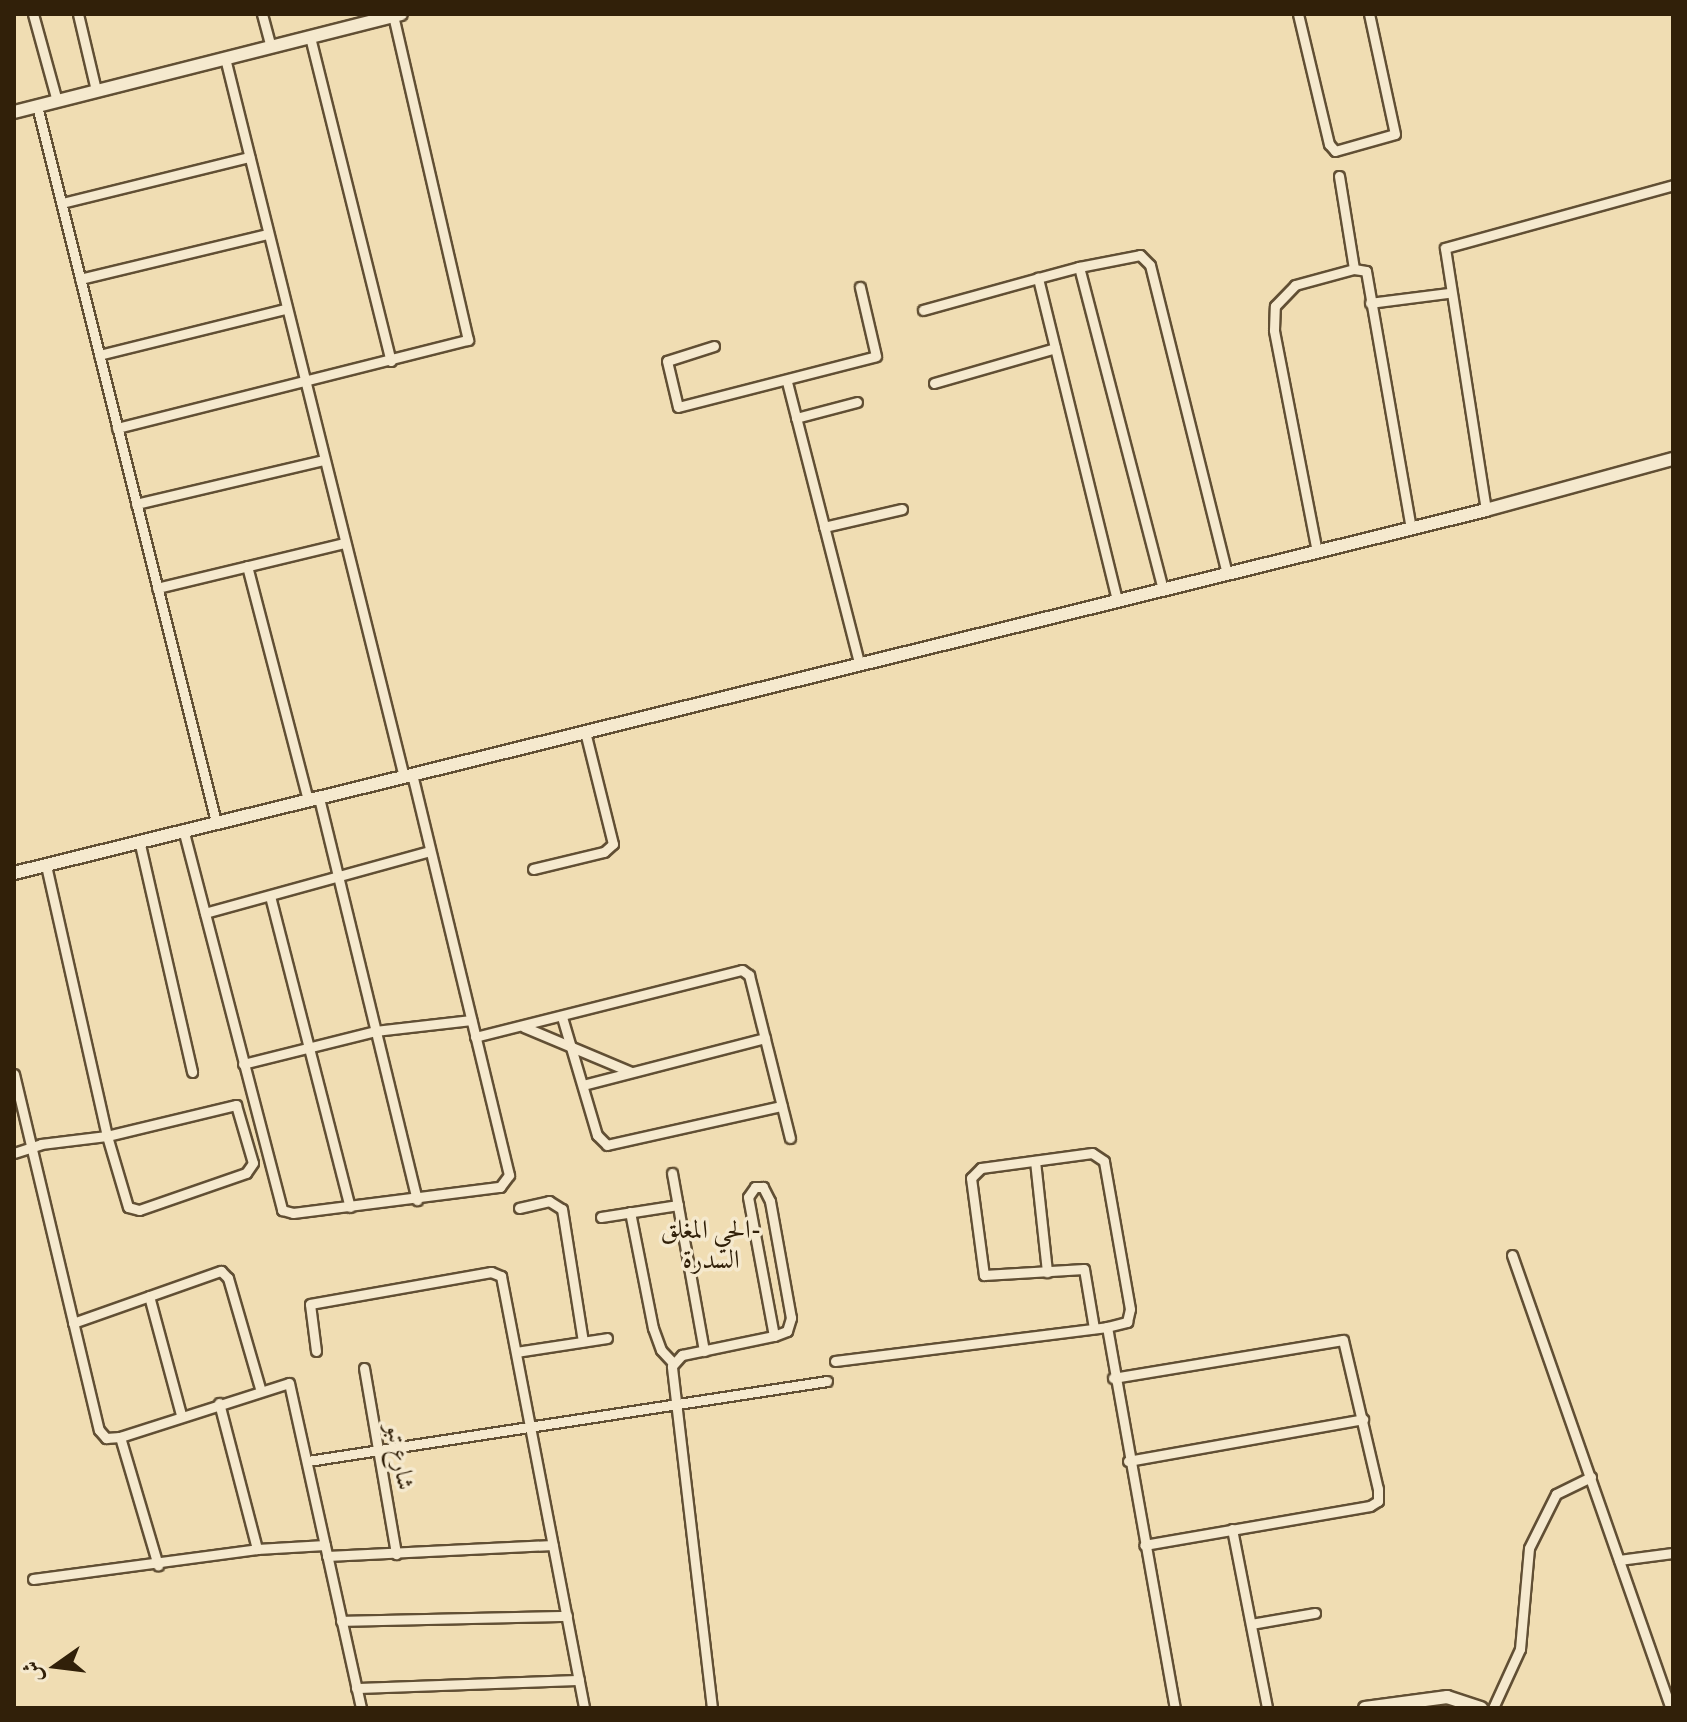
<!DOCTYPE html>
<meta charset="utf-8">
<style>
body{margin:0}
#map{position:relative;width:1687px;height:1722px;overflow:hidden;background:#f0ddb3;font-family:"IM FELL Double Pica",Amiri,serif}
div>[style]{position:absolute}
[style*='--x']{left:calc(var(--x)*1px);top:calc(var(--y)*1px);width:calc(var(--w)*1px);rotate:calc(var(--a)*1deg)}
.roads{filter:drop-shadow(2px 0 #614f34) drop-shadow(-2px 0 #614f34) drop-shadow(0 2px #614f34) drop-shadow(0 -2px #614f34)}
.street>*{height:9px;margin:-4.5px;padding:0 4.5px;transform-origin:4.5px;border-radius:4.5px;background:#f5e9ce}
.secondary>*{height:12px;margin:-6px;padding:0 6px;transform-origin:6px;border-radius:6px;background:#f5e9ce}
span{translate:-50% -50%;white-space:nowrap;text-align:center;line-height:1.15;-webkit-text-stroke:7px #f5e9ce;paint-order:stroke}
.street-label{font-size:24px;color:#312009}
.neighbourhood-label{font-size:26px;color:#312009}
.frame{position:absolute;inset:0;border:16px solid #312009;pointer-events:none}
.north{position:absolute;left:16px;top:1626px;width:80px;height:80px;-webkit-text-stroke:6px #f5e9ce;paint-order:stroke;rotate:256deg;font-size:22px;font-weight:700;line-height:32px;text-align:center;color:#312009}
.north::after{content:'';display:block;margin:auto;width:28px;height:36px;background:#312009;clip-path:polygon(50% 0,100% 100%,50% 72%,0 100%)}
</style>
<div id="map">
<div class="roads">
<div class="street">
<div style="--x:33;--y:14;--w:90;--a:74.6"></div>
<div style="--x:78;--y:14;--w:78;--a:76.7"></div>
<div style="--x:262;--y:14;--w:34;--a:75"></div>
<div style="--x:1298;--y:14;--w:134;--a:76.6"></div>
<div style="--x:1329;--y:144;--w:9;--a:49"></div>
<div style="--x:1335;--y:151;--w:62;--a:-15.8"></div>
<div style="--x:1395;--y:134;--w:123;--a:-102.2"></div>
<div style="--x:310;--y:37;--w:334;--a:76"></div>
<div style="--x:225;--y:58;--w:741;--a:76.02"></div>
<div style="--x:37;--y:106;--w:738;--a:75.96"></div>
<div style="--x:1339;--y:176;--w:94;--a:80.8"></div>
<div style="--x:62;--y:203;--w:193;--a:-13.8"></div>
<div style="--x:1079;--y:267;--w:333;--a:75.4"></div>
<div style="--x:80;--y:279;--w:192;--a:-13.5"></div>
<div style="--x:1370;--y:303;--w:79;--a:-7.3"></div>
<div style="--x:923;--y:310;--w:119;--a:-15.5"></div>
<div style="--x:714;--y:346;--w:49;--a:162.3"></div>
<div style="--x:667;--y:361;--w:47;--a:76.6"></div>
<div style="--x:678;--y:407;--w:204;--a:-14.4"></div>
<div style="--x:876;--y:356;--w:71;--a:-103.1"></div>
<div style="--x:99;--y:355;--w:192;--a:-13.9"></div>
<div style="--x:787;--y:382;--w:290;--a:75.6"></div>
<div style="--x:934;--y:383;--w:126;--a:-16.1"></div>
<div style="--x:796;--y:418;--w:63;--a:-14.7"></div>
<div style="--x:117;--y:428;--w:362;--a:-14.1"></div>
<div style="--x:468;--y:340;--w:335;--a:-103"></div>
<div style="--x:136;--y:504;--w:192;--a:-13.2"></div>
<div style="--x:1486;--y:510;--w:265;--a:-98.9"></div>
<div style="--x:1445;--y:248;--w:237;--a:-15.4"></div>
<div style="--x:824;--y:527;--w:80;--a:-13"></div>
<div style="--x:1317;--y:552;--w:226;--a:-101"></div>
<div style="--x:1274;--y:330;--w:24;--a:-88"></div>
<div style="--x:1275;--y:306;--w:29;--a:-46"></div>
<div style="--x:1295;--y:285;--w:61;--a:-15.2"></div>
<div style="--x:1354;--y:269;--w:12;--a:9"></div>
<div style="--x:1366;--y:271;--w:262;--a:80.1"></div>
<div style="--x:247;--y:566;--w:243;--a:75.4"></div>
<div style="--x:157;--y:588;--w:193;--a:-13.5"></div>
<div style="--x:1117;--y:600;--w:332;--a:-103.8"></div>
<div style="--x:1038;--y:278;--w:42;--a:-15"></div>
<div style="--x:1079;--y:267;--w:62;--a:-11.1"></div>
<div style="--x:1140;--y:255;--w:14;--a:45"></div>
<div style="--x:1150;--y:265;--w:317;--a:76"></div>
<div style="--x:319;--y:798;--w:414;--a:76.3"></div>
<div style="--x:183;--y:829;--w:394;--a:75.4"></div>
<div style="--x:282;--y:1210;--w:11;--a:15"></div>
<div style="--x:293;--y:1213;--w:209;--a:-7.2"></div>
<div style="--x:500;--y:1187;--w:15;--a:-53"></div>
<div style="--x:509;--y:1175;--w:412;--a:-103.6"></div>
<div style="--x:139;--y:840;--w:238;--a:77.1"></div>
<div style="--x:533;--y:869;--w:73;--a:-13.5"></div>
<div style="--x:604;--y:852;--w:12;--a:-42"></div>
<div style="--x:613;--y:844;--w:115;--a:-104"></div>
<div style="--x:270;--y:896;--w:321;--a:75.6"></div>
<div style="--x:205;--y:913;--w:233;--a:-15.4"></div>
<div style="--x:562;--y:1017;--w:123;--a:73.5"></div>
<div style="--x:597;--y:1135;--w:14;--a:45"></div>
<div style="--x:607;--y:1145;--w:179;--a:-12.6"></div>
<div style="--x:524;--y:1027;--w:116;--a:22.8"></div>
<div style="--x:475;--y:1037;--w:275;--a:-14.1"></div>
<div style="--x:742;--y:970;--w:9;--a:36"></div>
<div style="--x:749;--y:975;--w:168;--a:75.9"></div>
<div style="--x:243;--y:1064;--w:136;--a:-14"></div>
<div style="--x:375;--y:1031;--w:97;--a:-6.5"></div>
<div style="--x:14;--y:1074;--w:366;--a:76.6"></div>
<div style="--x:99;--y:1430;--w:11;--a:49"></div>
<div style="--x:106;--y:1438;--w:14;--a:-4"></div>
<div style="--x:120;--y:1437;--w:177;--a:-17.7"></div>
<div style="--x:289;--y:1383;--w:333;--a:77.5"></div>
<div style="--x:583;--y:1085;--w:188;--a:-14.5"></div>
<div style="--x:14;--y:1153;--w:28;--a:-18"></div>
<div style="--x:41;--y:1144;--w:66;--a:-6.9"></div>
<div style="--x:107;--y:1136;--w:133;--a:-13.5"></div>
<div style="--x:236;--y:1105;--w:60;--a:73.7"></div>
<div style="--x:253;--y:1163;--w:12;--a:125"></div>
<div style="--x:246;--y:1173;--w:113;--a:160.9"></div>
<div style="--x:139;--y:1210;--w:11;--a:-165"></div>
<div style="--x:128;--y:1207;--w:74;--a:-106.5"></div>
<div style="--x:107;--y:1136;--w:278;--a:-102.7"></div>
<div style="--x:1035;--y:1161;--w:112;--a:83.8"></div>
<div style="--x:672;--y:1173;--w:181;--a:79.8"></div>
<div style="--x:519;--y:1208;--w:31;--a:-13"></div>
<div style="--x:549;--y:1201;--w:15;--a:32"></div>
<div style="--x:562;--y:1209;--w:134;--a:81"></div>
<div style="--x:630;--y:1212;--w:118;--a:78.8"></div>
<div style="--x:653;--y:1328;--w:23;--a:70"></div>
<div style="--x:661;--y:1350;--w:18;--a:47"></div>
<div style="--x:601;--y:1217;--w:78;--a:-8.9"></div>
<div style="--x:1512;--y:1255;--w:480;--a:70.7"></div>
<div style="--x:149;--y:1296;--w:123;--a:74.9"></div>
<div style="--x:73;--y:1323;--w:157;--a:-19.4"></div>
<div style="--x:221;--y:1271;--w:10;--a:45"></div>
<div style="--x:228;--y:1278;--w:115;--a:73.8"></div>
<div style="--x:1107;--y:1327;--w:387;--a:79.9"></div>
<div style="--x:316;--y:1351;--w:47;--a:-97.3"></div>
<div style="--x:310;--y:1304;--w:184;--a:-10"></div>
<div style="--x:491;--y:1272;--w:11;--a:22"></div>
<div style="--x:501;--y:1276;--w:440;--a:79.1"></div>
<div style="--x:516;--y:1352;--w:92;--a:-8.7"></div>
<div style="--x:835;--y:1361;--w:274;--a:-7.1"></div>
<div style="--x:1107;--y:1327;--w:21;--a:-14"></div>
<div style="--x:1127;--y:1322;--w:13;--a:-77"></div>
<div style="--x:1130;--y:1309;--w:150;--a:-100"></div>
<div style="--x:1104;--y:1161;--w:14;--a:-146"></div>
<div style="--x:1092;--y:1153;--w:112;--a:172.3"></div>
<div style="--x:981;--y:1168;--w:14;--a:135"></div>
<div style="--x:971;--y:1178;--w:98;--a:82.4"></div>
<div style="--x:984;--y:1275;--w:100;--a:-3.4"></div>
<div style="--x:1084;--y:1269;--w:60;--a:80.4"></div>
<div style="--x:364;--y:1368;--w:189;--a:80.2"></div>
<div style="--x:1113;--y:1378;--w:233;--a:-9.4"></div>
<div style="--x:1343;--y:1340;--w:153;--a:76.8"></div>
<div style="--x:1378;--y:1489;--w:12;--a:90"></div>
<div style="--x:1378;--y:1501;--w:9;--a:148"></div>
<div style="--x:1370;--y:1506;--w:229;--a:170.2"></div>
<div style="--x:219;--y:1403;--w:151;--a:75.4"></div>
<div style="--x:120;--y:1437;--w:134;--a:73.5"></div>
<div style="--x:308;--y:1461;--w:525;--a:-8.76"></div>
<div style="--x:1128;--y:1461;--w:239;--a:-10.1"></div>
<div style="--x:1232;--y:1529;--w:182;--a:78.9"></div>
<div style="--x:327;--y:1556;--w:226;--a:-2.8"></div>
<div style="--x:1619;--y:1560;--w:54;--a:-7.4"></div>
<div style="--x:33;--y:1579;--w:226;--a:-7.6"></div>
<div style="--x:257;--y:1549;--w:68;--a:-3.4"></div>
<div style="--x:341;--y:1621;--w:226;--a:-1.3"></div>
<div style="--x:1251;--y:1624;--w:65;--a:-9.8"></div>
<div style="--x:356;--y:1688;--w:223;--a:-2.1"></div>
<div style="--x:712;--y:1708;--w:344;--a:-96.7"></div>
<div style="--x:672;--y:1366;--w:15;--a:-48"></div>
<div style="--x:682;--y:1355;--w:94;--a:-11.7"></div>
<div style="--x:774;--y:1336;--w:14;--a:-21"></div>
<div style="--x:787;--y:1331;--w:14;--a:-73"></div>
<div style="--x:791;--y:1318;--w:119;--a:-100.2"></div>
<div style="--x:770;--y:1201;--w:16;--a:-117"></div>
<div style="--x:763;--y:1187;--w:8;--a:180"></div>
<div style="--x:755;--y:1187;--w:12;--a:125"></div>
<div style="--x:748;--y:1197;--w:141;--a:79.4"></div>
<div style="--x:1493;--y:1708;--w:65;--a:-65.4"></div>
<div style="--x:1520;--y:1649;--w:101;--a:-84.9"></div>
<div style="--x:1529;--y:1548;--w:60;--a:-63.4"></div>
<div style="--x:1556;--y:1494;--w:39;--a:-26"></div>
</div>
<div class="secondary">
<div style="--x:14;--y:112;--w:399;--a:-14.2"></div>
<div style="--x:14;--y:873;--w:1516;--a:-13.85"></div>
<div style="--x:1486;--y:510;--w:194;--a:-15.3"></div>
<div style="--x:1365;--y:1708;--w:83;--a:-7.6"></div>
<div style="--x:1447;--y:1697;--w:36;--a:18"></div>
</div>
</div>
<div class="street-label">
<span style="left:400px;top:1457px;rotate:80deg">شارع تبو</span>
</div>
<div class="neighbourhood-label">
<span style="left:711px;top:1246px">الحي المغلق-<br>السدرة</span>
</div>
<div class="frame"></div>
<div class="north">ش</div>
</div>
